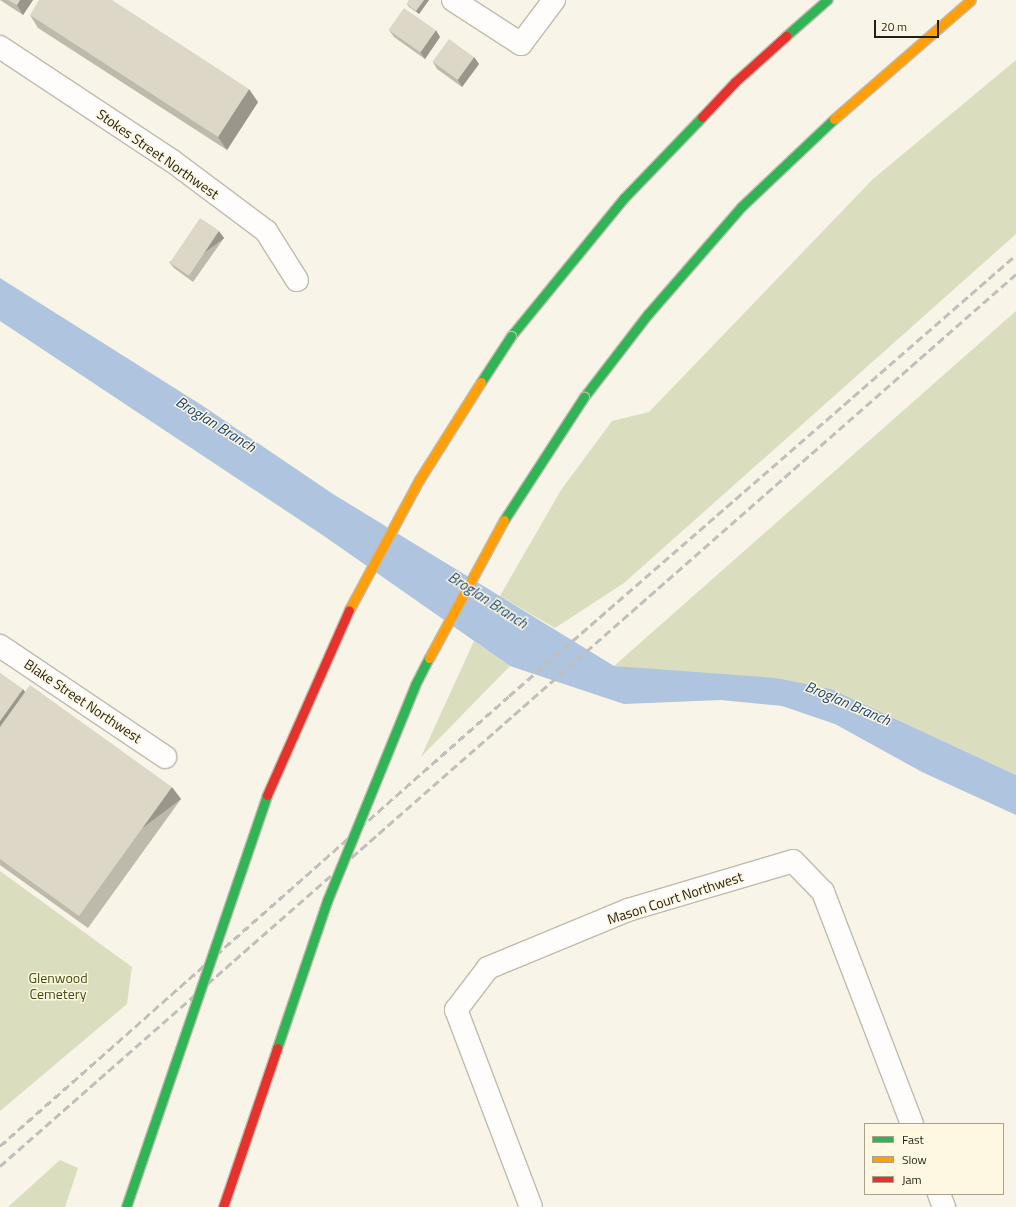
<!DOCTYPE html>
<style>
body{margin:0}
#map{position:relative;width:1016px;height:1207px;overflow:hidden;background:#f8f4e7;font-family:"Titillium Web",sans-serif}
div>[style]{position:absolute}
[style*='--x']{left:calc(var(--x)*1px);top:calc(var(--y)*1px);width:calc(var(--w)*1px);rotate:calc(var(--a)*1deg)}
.green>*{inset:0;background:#dadebe}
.water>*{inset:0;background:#aec4df}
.roads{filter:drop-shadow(1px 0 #bfbbaf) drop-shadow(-1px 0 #bfbbaf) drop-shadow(0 1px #bfbbaf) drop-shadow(0 -1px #bfbbaf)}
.street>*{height:22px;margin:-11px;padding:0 11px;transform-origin:11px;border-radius:11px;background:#fefdfb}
.fast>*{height:9px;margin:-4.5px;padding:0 4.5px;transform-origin:4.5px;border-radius:4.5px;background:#30b455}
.slow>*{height:9px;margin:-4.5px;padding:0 4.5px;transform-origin:4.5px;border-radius:4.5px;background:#ff9f0a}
.jam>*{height:9px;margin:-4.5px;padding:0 4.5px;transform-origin:4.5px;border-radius:4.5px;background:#e5322d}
.rail>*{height:3px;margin-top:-1.5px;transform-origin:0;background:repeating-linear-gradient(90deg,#c0bfbc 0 8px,transparent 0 12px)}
.bridges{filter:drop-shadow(1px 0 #bfbbaf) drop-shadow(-1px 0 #bfbbaf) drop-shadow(0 1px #bfbbaf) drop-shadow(0 -1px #bfbbaf)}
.fast-bridge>*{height:9px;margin:-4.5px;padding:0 4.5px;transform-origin:4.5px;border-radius:4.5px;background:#30b455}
.slow-bridge>*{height:9px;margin:-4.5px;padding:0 4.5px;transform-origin:4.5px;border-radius:4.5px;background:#ff9f0a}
.jam-bridge>*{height:9px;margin:-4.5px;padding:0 4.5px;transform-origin:4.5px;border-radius:4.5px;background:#e5322d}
.wall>*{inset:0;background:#bdb9ab}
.shaded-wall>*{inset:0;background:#9a968b;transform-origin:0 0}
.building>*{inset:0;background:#dcd7c7;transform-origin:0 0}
span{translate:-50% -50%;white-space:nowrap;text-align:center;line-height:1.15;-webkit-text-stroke:3px #fef7e1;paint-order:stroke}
.street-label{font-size:14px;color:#241f12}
.park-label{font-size:14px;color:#444e11}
.water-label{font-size:15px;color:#16437a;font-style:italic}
.legend{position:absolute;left:864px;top:1123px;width:140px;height:72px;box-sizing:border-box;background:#fef7e1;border:1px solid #a7a18e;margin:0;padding:5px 7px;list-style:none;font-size:12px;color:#241f12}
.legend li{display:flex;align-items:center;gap:8px;height:20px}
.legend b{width:20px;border:1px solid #a7a18e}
.scale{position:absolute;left:874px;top:20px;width:65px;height:18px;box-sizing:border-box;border:2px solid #241f12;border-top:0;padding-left:5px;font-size:12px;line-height:14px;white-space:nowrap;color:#241f12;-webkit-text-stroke:3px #fef7e1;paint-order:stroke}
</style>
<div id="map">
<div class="green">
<div style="clip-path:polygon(1016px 60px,1016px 234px,624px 583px,555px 628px,500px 596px,561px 490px,612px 421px,649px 412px,873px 179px)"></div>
<div style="clip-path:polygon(1016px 311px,1016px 775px,831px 689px,614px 666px)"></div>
<div style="clip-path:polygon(474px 641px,510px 666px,421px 757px)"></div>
<div style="clip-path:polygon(0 871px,132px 967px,127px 1004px,0 1111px)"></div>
<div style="clip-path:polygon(60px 1160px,78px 1168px,65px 1207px,8px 1207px)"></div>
</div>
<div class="water">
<div style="clip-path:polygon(0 278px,203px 406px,333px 494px,614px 666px,776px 678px,831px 689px,1016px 775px,1016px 815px,922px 772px,835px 724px,782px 706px,721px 700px,624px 704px,510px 666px,324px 536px,0 321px)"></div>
</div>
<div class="roads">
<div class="street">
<div style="--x:453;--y:0;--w:81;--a:32.9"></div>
<div style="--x:521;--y:44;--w:55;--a:-53.1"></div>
<div style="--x:0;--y:47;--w:205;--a:33.5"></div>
<div style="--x:171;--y:160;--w:119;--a:36.8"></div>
<div style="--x:266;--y:231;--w:58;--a:57.7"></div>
<div style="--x:0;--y:646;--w:199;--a:33.9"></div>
<div style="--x:939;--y:1194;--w:14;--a:69"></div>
<div style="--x:531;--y:1207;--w:211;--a:-110.8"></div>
<div style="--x:456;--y:1010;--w:53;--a:-52.7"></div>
<div style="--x:488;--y:968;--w:152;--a:-22.5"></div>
<div style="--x:628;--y:910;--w:172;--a:-16.5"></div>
<div style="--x:793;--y:861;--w:43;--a:45.9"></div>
<div style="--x:823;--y:892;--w:248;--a:69"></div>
</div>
<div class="fast">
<div style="--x:786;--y:36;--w:55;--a:-41.3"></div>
<div style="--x:511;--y:336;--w:178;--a:-50.7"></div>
<div style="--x:624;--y:198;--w:112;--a:-46.1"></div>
<div style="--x:584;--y:397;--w:105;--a:-52.4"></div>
<div style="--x:648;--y:314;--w:142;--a:-49"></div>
<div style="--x:741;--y:207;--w:128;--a:-43.4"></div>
</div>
<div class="slow">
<div style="--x:834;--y:119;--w:181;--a:-41"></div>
</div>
<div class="jam">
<div style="--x:702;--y:117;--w:48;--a:-46.7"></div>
<div style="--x:735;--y:82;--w:69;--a:-42"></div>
</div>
</div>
<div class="rail">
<div style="--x:0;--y:1146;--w:679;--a:-41.48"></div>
<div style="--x:509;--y:696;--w:672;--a:-41.02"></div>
<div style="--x:0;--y:1166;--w:1352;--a:-41.28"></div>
</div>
<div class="bridges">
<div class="fast-bridge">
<div style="--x:481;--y:382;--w:55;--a:-56.9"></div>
<div style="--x:504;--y:520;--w:147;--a:-57"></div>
<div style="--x:277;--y:1048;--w:155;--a:-71.2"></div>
<div style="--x:327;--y:901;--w:233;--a:-67.8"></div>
<div style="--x:415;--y:685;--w:30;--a:-63"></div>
<div style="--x:126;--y:1207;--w:435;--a:-71.1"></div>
</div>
<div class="slow-bridge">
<div style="--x:349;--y:610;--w:148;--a:-61.7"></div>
<div style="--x:419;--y:480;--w:116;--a:-57.7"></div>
<div style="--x:429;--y:658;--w:157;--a:-61.5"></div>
</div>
<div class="jam-bridge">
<div style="--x:267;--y:795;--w:202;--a:-66.1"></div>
<div style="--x:223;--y:1207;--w:168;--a:-71.2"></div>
</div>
</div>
<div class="wall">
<div style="clip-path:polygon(0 0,33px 0,23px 15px)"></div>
<div style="clip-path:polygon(409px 0,429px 0,419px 14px,409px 7px,407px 4px)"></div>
<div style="clip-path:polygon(30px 15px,258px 102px,227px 150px,38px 28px)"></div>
<div style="clip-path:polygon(389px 30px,440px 37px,425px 59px,394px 37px)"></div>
<div style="clip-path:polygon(474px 57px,479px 64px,462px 87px,437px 69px,433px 62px)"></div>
<div style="clip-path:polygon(224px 238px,193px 282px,174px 268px,169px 262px)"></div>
<div style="clip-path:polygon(0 673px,25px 692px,181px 799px,88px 928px,0 865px)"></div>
</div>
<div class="shaded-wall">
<div style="clip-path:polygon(20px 0,33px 0,23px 15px,17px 5px)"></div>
<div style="clip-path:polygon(424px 0,429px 0,419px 14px,416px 11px)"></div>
<div style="clip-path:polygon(436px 30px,440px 37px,425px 59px,420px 52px)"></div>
<div style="clip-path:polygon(474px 57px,479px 64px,462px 87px,458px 80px)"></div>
<div style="clip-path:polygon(249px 89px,258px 102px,227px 150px,218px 137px)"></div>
<div style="left:219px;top:231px;width:9px;height:54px;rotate:54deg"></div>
<div style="clip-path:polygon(23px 689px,31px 701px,0 746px,0 721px)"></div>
<div style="left:172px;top:787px;width:15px;height:159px;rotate:53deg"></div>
</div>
<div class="building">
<div style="clip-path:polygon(8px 0,20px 0,17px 5px)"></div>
<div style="clip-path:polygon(39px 0,112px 0,249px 89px,218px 137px,30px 15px)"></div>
<div style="clip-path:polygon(409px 0,424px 0,416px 11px,407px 4px)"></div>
<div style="left:404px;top:8px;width:39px;height:27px;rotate:35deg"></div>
<div style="left:449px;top:39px;width:31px;height:28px;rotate:36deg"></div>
<div style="left:200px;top:218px;width:23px;height:54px;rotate:34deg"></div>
<div style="clip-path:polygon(0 673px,23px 689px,0 721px)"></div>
<div style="clip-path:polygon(30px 685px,172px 787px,79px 916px,0 859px,0 727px)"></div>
</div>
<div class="street-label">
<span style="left:158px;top:154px;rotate:35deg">Stokes Street Northwest</span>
<span style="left:83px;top:701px;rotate:34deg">Blake Street Northwest</span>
<span style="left:675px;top:898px;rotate:-18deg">Mason Court Northwest</span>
</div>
<div class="park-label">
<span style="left:58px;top:986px">Glenwood<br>Cemetery</span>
</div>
<div class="water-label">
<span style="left:216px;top:424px;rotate:32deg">Broglan Branch</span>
<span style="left:488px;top:600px;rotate:33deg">Broglan Branch</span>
<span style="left:848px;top:703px;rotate:23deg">Broglan Branch</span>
</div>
<ul class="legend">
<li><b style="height:5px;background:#30b455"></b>Fast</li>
<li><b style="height:5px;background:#ff9f0a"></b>Slow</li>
<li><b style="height:5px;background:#e5322d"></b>Jam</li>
</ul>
<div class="scale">20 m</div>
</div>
